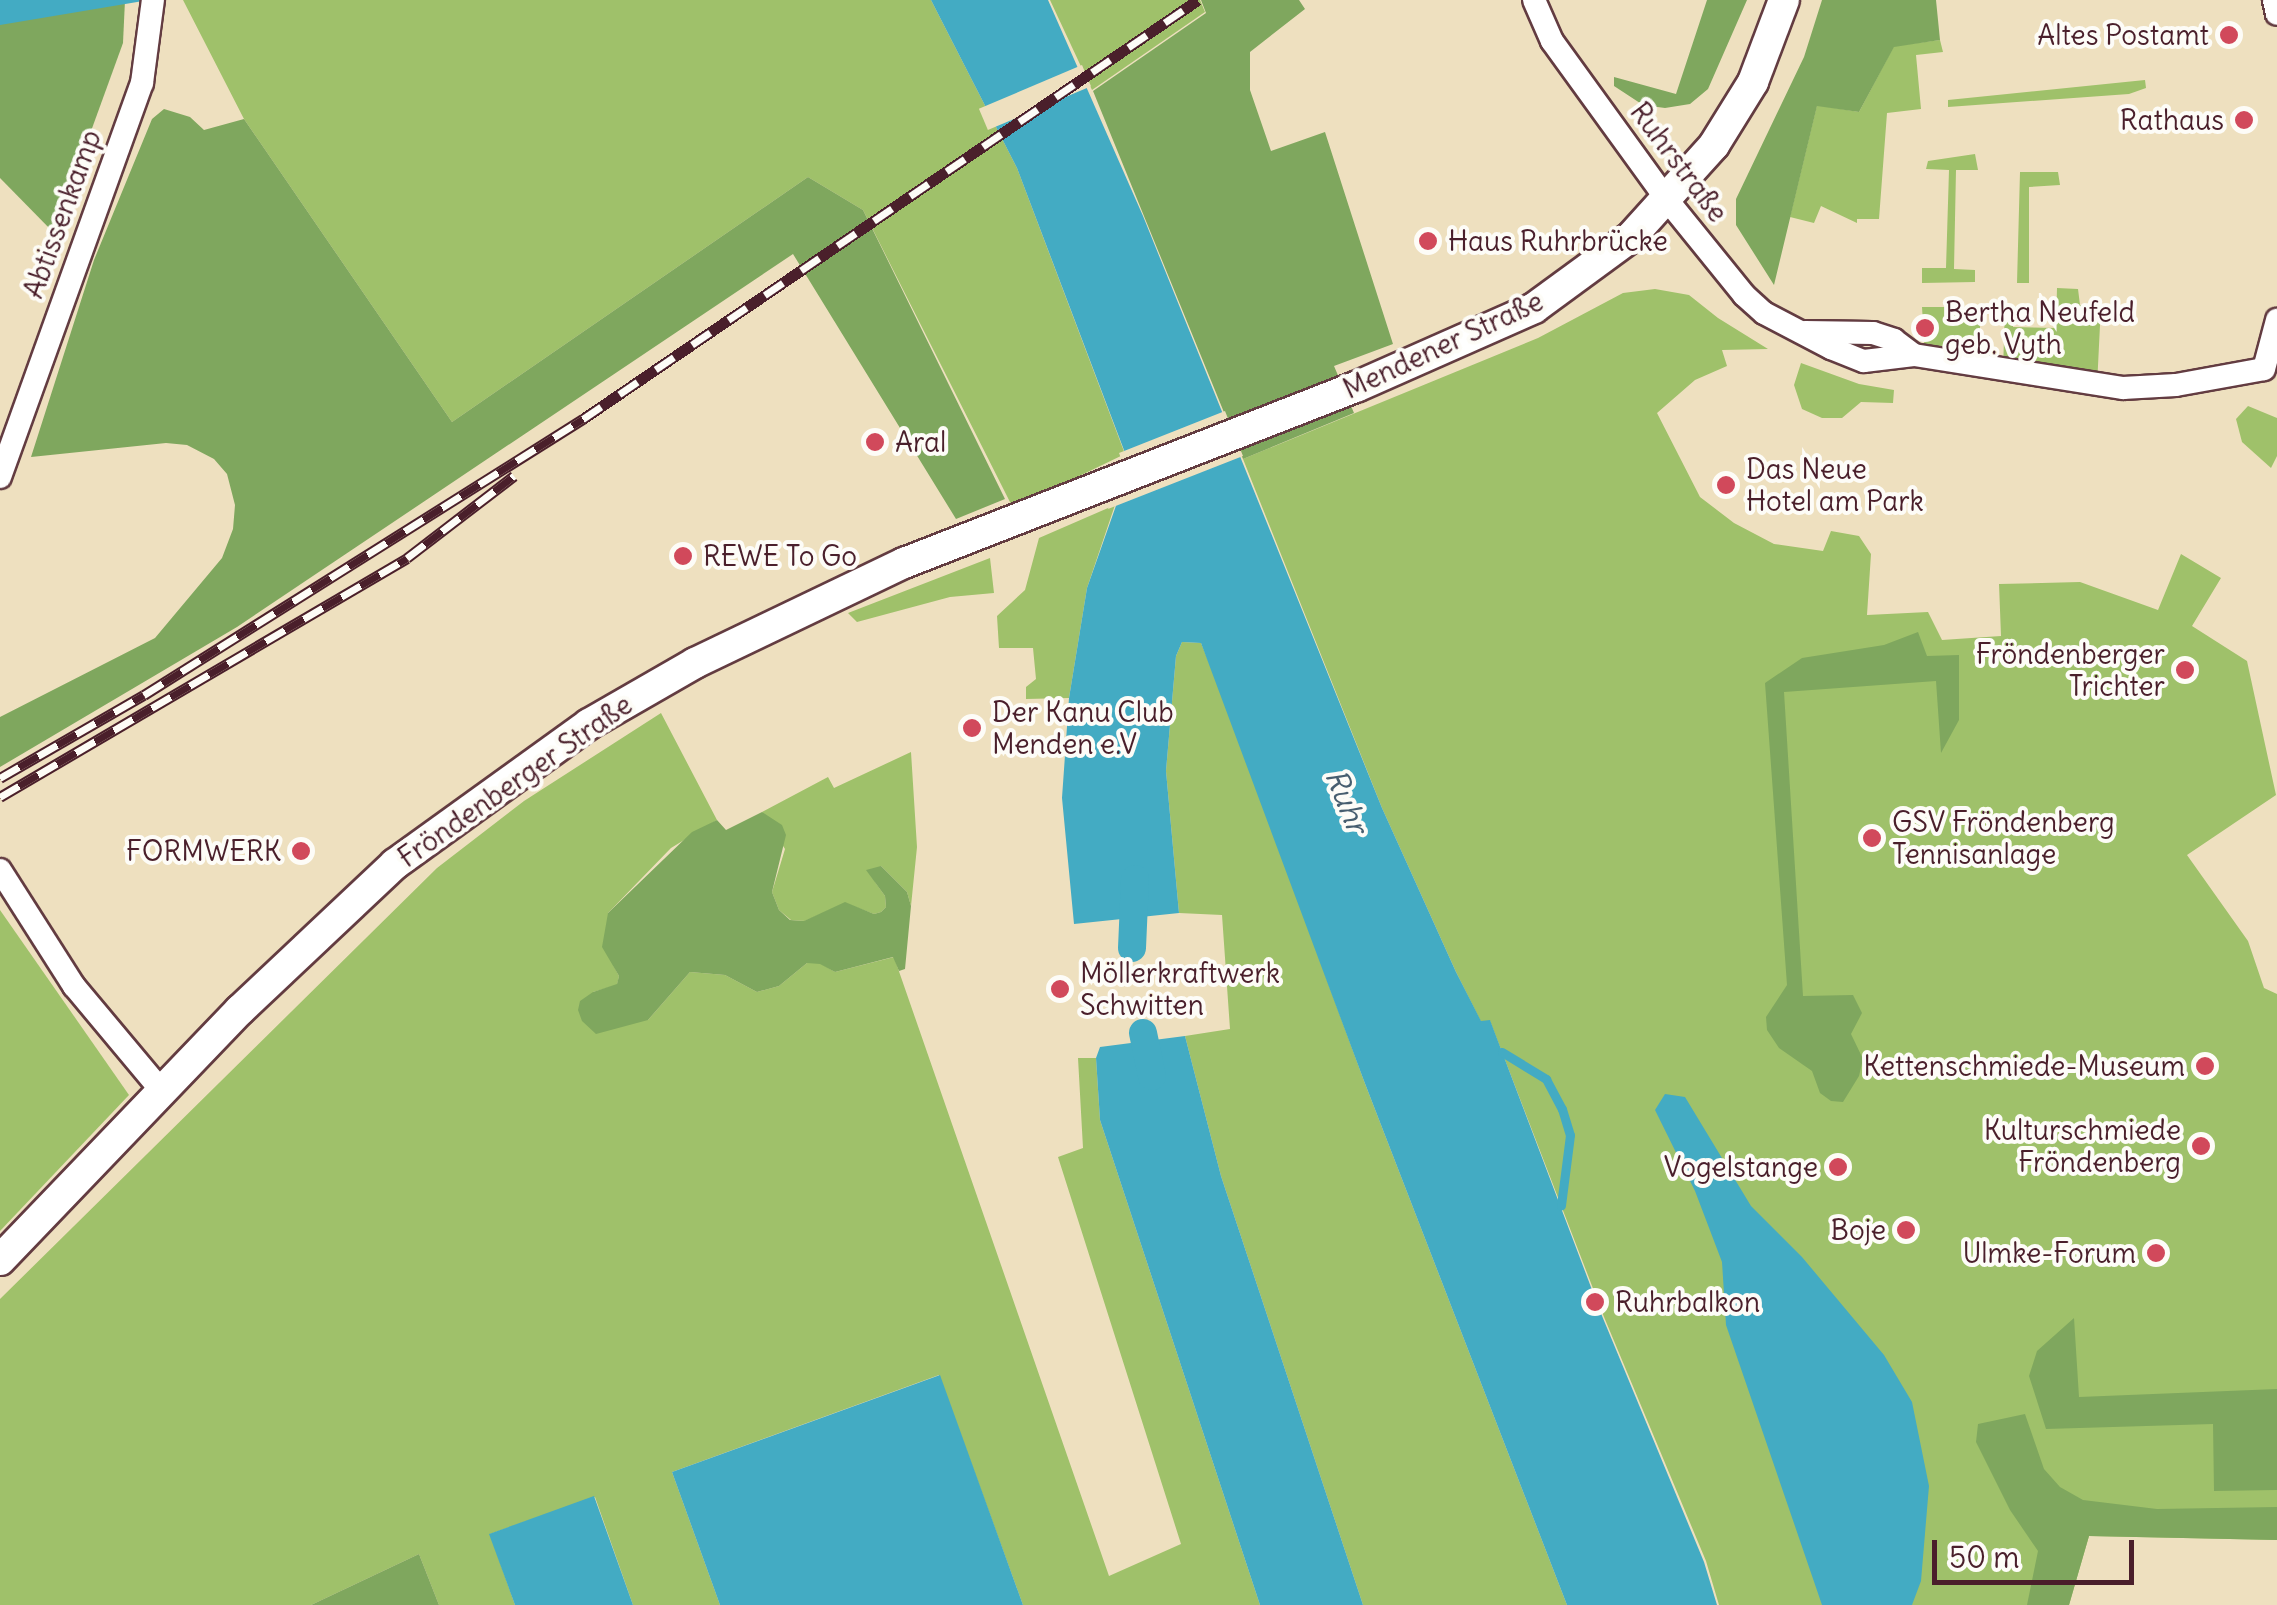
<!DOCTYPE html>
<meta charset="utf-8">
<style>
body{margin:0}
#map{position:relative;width:2277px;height:1605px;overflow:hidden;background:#eee0bf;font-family:Delius,sans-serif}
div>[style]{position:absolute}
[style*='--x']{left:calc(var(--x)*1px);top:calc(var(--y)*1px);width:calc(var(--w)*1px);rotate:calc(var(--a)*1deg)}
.green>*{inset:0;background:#9fc16a}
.forest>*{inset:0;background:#7fa75e}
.water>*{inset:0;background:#43abc3}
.pier>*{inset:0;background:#eee0bf;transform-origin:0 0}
.stream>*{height:9px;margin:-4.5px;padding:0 4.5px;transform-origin:4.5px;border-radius:4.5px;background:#43abc3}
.canal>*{height:28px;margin:-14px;padding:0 14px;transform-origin:14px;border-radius:14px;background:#43abc3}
.roads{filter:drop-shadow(2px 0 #633c41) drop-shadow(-2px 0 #633c41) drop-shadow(0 2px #633c41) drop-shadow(0 -2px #633c41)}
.minor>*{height:22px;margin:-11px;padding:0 11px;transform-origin:11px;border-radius:11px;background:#fff}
.secondary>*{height:30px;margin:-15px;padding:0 15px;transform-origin:15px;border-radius:15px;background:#fff}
.rail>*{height:11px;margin-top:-5.5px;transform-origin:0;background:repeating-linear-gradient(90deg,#fdfcf7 0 22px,#4a1f2b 0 44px);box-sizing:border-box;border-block:2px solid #4a1f2b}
.dots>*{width:28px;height:28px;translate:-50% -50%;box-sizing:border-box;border:5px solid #fdfcf7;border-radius:50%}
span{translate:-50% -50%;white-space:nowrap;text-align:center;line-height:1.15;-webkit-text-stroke:8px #fdfcf7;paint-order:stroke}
.poi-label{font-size:28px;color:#4a1f2b}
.right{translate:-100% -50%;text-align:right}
.left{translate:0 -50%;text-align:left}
.street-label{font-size:28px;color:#4a1f2b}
.water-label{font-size:30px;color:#475e6f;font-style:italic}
.scale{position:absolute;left:1932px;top:1540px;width:202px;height:45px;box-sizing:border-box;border:5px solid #4a1f2b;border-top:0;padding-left:12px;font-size:30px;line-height:35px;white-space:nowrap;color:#4a1f2b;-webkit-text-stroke:8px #fdfcf7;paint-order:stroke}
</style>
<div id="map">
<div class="green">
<div style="clip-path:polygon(183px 0,931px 0,1017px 168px,1125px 454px,1013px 508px,863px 210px,808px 177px,452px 422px,244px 119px)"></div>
<div style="clip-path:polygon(1050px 0,1200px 0,1205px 12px,1092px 90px)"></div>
<div style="clip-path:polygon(1940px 40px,1943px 52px,1916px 55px,1921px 109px,1887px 113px,1879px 219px,1857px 219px,1857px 223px,1821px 206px,1814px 223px,1790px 217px,1817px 105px,1859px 112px,1894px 46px)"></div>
<div style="clip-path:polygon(2145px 80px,2146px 88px,2129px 94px,1948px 107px,1948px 100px)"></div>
<div style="clip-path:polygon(1975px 154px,1978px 170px,1956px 170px,1954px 269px,1975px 270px,1975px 282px,1922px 283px,1922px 268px,1946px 268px,1949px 170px,1926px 169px,1928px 161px)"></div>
<div style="clip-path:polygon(2020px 172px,2058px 172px,2060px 185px,2029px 187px,2029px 283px,2017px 283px)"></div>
<div style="clip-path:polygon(2057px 288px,2078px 289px,2080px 305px,2101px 305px,2097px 386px,2003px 370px,2005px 307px,2012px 307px,2013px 327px,2056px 328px)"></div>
<div style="clip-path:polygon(1655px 289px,1689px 295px,1718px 318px,1768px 349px,1722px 350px,1727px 366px,1695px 380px,1657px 413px,1700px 497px,1734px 523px,1774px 544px,1823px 551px,1831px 531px,1859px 536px,1871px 554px,1867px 615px,1928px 612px,1942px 640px,2001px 636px,1999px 584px,2080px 582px,2158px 610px,2181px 554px,2221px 578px,2192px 626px,2247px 661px,2276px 795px,2187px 855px,2248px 941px,2264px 988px,2277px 994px,2277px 1540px,2089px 1536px,2069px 1605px,1719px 1605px,1706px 1561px,1604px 1317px,1490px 1021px,1481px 1022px,1456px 972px,1382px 808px,1243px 459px,1538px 338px,1623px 293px)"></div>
<div style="clip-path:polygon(1922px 307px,1981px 307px,1978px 366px,1925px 357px)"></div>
<div style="clip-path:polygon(1801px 363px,1859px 384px,1894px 390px,1893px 403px,1861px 402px,1842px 418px,1822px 418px,1802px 409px,1794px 385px)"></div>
<div style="clip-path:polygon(2248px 406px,2277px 418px,2277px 456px,2271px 468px,2242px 442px,2236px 419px)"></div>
<div style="clip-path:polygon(1115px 505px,1087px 588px,1069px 698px,1026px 699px,1026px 687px,1036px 679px,1033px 648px,999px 648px,997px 616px,1025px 590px,1039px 538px)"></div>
<div style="clip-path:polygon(990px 558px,994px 593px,950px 597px,857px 622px,848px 613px)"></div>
<div style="clip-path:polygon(1182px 642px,1201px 643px,1228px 709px,1364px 1081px,1567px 1605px,1363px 1605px,1221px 1176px,1185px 1036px,1230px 1029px,1222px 915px,1179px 913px,1166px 771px,1176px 656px)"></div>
<div style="clip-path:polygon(661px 713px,717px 820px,671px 848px,608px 913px,613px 965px,619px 976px,617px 985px,593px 992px,648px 1020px,690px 972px,725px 975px,757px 992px,779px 986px,807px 963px,820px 963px,835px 972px,894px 957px,1109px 1576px,1181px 1544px,1058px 1157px,1083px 1148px,1078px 1058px,1096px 1058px,1100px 1120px,1260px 1605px,1023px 1605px,939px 1375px,672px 1472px,720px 1605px,633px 1605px,595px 1497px,490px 1534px,515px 1605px,439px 1605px,419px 1554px,311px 1605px,0 1605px,0 1299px,437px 868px,524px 801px)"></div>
<div style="clip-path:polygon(911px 752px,917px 847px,911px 906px,907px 892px,881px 866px,875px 882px,885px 896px,886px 907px,881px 912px,874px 914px,845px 903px,805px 921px,791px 920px,779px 910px,772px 892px,785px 849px,762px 812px,828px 777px,834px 788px)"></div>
<div style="clip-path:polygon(0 910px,129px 1095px,0 1231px)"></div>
</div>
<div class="forest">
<div style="clip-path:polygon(0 0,125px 0,123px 43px,54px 233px,0 178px)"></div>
<div style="clip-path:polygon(1201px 0,1299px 0,1305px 9px,1250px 52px,1250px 90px,1271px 151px,1325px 132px,1393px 344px,1334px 366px,1354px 413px,1243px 459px,1093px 91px,1206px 13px)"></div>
<div style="clip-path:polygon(1707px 0,1747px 0,1708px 89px,1690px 104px,1665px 108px,1643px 105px,1614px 86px,1614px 77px,1676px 94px)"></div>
<div style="clip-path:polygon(1822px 0,1936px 0,1940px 40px,1894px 47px,1859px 112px,1817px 106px,1774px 285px,1736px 225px,1736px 199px,1804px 57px)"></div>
<div style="clip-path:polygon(164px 109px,190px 117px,204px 130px,244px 119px,452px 422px,808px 177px,863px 210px,1005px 499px,956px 519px,793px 254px,237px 627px,0 767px,0 717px,155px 638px,222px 558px,233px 529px,235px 505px,227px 474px,214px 459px,187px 445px,166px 443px,31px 457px,94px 260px,152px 119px)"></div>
<div style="clip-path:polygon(1918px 632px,1927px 656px,1959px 655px,1959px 720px,1941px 753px,1936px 681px,1784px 692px,1803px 996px,1853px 995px,1862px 1013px,1851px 1034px,1863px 1059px,1859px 1076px,1843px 1102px,1831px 1101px,1820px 1093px,1812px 1071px,1779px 1048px,1767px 1030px,1766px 1017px,1787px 985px,1765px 683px,1802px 658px,1884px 645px)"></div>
<div style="clip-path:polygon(762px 812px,782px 825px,786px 835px,772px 892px,779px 910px,790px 920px,804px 921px,845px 902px,874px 914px,881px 912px,886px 907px,885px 896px,866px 870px,881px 866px,907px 892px,911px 906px,905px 969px,899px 971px,893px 957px,835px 972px,820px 964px,807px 963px,779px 986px,757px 992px,725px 975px,690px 972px,648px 1020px,596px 1034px,582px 1021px,578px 1010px,580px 1001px,593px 992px,617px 984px,619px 976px,602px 947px,608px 913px,692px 832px,717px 820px,726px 830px)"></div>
<div style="clip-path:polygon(2074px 1318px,2079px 1397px,2277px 1389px,2277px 1490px,2214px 1491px,2213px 1424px,2046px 1429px,2029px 1376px,2037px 1351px)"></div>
<div style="clip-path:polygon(2025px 1414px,2044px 1469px,2060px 1487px,2083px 1500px,2157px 1509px,2277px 1507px,2277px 1540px,2089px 1536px,2069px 1605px,2027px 1605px,2038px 1551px,2010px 1510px,1976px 1442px,1978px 1424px)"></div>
<div style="clip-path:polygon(419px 1554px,439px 1605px,311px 1605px)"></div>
</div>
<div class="water">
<div style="clip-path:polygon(0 0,149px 0,0 25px)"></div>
<div style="clip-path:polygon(931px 0,1048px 0,1143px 216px,1382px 808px,1456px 972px,1481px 1021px,1490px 1020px,1600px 1311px,1704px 1562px,1717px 1605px,1567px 1605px,1364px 1081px,1201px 643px,1182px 642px,1176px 656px,1166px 771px,1179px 913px,1074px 924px,1062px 798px,1069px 698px,1087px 588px,1130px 466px,1017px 168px)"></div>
<div style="clip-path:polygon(1185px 1036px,1221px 1176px,1363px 1605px,1260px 1605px,1100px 1120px,1096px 1058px,1100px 1047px)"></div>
<div style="clip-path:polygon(1665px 1094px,1685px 1097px,1751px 1206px,1802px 1257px,1884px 1355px,1912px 1402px,1929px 1486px,1921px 1581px,1912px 1605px,1822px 1605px,1726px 1325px,1722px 1262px,1695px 1191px,1655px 1110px)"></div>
<div style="clip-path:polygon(940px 1375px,1023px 1605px,720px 1605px,672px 1472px)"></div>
<div style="clip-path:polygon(594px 1496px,633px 1605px,515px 1605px,489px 1534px)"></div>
</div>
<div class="pier">
<div style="left:1082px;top:65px;width:23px;height:112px;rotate:67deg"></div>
<div style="clip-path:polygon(1225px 411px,1243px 456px,1108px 509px,1124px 466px,1119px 453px)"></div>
</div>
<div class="stream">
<div style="--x:1502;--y:1052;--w:52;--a:31.5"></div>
<div style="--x:1546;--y:1079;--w:34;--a:62"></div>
<div style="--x:1562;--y:1109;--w:27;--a:73"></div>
<div style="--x:1570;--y:1135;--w:71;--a:97.3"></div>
</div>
<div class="canal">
<div style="--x:1132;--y:948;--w:69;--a:-87.5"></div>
<div style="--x:1143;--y:1033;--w:44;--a:78.2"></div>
</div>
<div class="roads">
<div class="minor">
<div style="--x:1534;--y:0;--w:45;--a:66.3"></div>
<div style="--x:1552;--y:41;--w:198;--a:54.1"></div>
<div style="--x:1668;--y:201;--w:121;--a:51"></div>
<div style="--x:1744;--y:295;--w:27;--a:42"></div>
<div style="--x:1764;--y:313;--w:76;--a:27.6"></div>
<div style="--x:1831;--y:348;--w:35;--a:22"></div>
<div style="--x:1864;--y:361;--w:50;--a:-6.8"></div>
<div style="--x:1914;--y:355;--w:212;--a:9"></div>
<div style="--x:2123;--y:388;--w:53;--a:-3.2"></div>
<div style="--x:2176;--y:385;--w:89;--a:-10.3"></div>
<div style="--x:2274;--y:0;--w:14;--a:78"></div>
<div style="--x:1805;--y:332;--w:68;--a:0.8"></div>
<div style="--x:1873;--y:333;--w:22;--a:18"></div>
<div style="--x:1894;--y:340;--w:25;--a:37"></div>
<div style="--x:2264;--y:369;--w:51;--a:-75.1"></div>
<div style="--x:0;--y:477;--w:419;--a:-70.2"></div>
<div style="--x:142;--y:83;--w:84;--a:-82.5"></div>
<div style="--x:0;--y:870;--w:138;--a:57.5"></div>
<div style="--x:74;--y:986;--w:136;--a:50.1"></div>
</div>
<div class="secondary">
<div style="--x:0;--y:1260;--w:347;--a:-46.2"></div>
<div style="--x:240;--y:1010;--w:213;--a:-43.3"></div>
<div style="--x:395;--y:864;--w:239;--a:-35.8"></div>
<div style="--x:589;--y:724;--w:122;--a:-29.9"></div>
<div style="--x:695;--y:663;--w:232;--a:-25.6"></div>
<div style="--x:904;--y:563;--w:485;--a:-21.3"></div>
<div style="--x:1356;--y:387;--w:195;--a:-23.9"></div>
<div style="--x:1534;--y:308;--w:120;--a:-36.2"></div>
<div style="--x:1631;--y:237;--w:124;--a:-47.9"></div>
<div style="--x:1714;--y:145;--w:74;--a:-58.2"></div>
<div style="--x:1753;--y:82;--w:88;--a:-69.3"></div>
</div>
</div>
<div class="rail">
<div style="--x:0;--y:778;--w:166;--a:-30"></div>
<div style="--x:144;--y:695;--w:519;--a:-32.16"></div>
<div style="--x:583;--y:419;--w:744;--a:-34.27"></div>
<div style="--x:0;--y:797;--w:472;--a:-30.4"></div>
<div style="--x:407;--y:558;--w:135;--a:-37.5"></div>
</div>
<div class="dots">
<div style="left:2229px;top:35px;background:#d1495b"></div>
<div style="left:2244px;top:120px;background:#d1495b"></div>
<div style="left:1428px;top:241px;background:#d1495b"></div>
<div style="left:1925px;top:328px;background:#d1495b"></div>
<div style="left:875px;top:442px;background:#d1495b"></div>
<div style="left:1726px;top:485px;background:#d1495b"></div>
<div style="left:683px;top:556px;background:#d1495b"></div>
<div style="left:2185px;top:670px;background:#d1495b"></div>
<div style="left:972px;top:728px;background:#d1495b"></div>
<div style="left:1872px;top:838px;background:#d1495b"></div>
<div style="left:301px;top:851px;background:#d1495b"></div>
<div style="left:1060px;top:989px;background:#d1495b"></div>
<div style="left:2205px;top:1066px;background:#d1495b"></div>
<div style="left:2201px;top:1146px;background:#d1495b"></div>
<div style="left:1838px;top:1167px;background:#d1495b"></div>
<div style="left:1906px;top:1230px;background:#d1495b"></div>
<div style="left:2156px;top:1253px;background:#d1495b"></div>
<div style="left:1595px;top:1302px;background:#d1495b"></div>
</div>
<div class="poi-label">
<span class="right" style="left:2209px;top:35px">Altes Postamt</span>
<span class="right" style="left:2224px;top:120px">Rathaus</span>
<span class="left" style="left:1448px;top:241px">Haus Ruhrbrücke</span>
<span class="left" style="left:1945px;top:328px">Bertha Neufeld<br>geb. Vyth</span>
<span class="left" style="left:895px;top:442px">Aral</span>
<span class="left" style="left:1746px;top:485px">Das Neue<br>Hotel am Park</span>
<span class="left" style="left:703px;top:556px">REWE To Go</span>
<span class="right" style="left:2165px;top:670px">Fröndenberger<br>Trichter</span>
<span class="left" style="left:992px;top:728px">Der Kanu Club<br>Menden e.V</span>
<span class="left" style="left:1892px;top:838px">GSV Fröndenberg<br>Tennisanlage</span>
<span class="right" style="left:281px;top:851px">FORMWERK</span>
<span class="left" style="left:1080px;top:989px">Möllerkraftwerk<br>Schwitten</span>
<span class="right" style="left:2185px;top:1066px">Kettenschmiede-Museum</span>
<span class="right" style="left:2181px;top:1146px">Kulturschmiede<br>Fröndenberg</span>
<span class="right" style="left:1818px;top:1167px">Vogelstange</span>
<span class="right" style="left:1886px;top:1230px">Boje</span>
<span class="right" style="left:2136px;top:1253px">Ulmke-Forum</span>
<span class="left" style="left:1615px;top:1302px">Ruhrbalkon</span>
</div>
<div class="street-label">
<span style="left:1679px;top:162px;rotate:53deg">Ruhrstraße</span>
<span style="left:62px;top:214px;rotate:-70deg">Abtissenkamp</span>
<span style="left:1443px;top:345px;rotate:-25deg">Mendener Straße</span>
<span style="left:515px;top:781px;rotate:-35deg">Fröndenberger Straße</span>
</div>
<div class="water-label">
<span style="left:1347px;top:801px;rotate:68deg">Ruhr</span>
</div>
<div class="scale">50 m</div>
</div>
